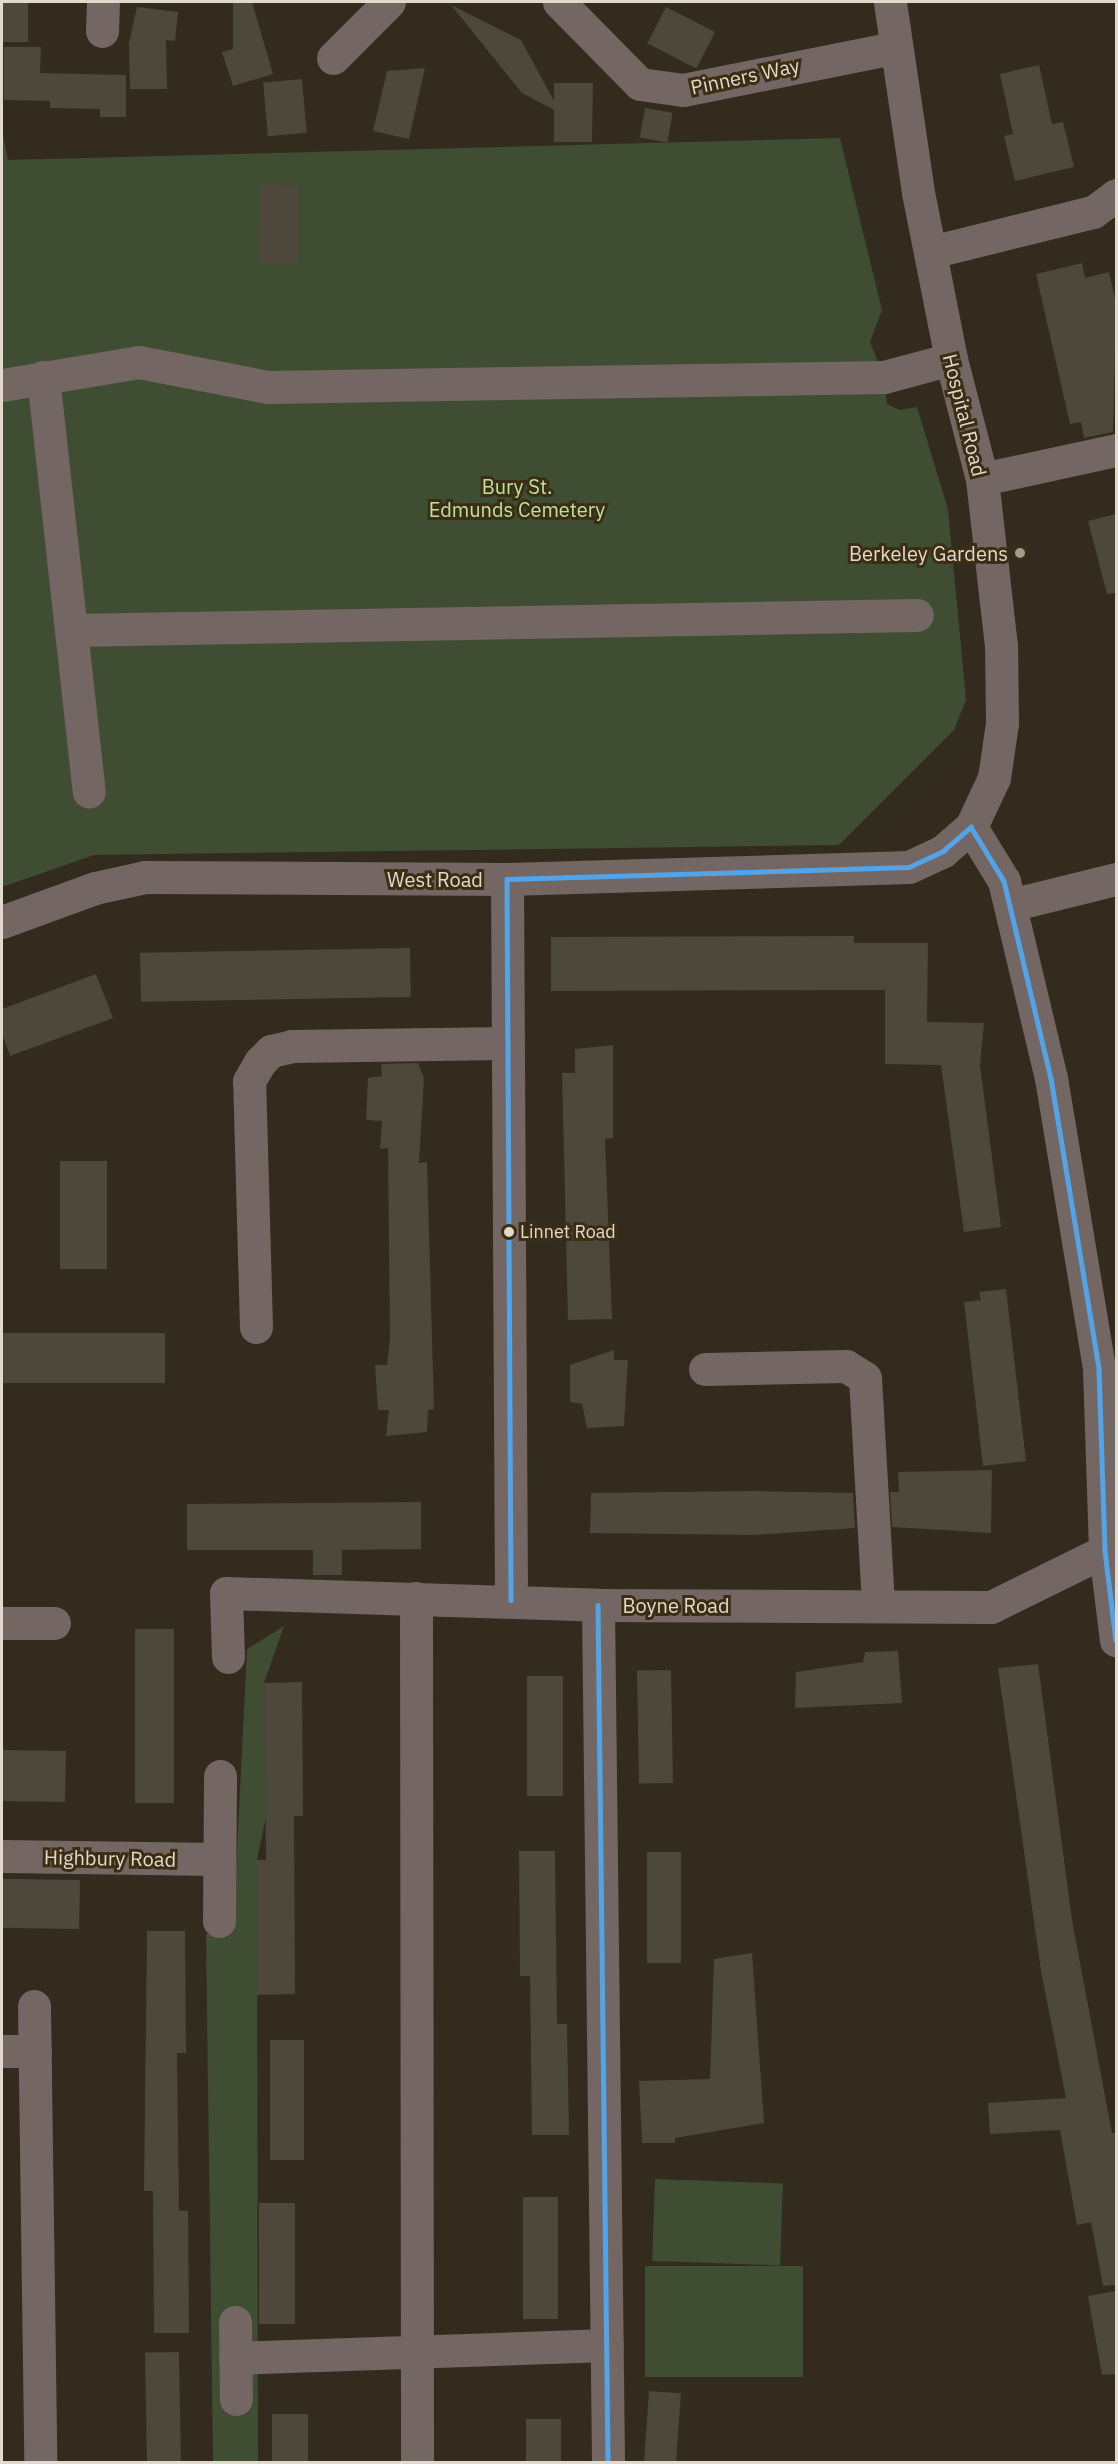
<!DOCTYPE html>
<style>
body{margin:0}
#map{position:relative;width:1118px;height:2464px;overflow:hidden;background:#332b1d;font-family:"IBM Plex Sans",sans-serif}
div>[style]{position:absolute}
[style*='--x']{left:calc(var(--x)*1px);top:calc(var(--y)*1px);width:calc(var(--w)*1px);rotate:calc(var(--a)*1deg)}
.green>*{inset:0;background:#3f4d33;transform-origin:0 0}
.building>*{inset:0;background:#4d473c;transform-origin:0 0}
.minor>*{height:33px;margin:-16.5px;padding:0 16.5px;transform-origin:16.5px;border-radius:16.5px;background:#746662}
.bus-1>*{height:4.5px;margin:-2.25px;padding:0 2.25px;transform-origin:2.25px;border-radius:2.25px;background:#53a3e8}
.dots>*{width:16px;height:16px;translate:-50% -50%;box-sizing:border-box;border:3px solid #3c2e14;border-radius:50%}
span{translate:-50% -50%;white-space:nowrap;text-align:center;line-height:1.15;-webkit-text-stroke:6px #3c2e14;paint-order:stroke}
.bus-label{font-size:18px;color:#e1d9ca}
.left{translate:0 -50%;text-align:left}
.street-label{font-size:20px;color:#e1d9ca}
.park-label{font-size:20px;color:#bae39f}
.poi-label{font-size:20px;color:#e1d9ca}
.right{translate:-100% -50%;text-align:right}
.frame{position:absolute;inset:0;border:3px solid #e1d9ca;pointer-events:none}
</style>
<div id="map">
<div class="green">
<div style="clip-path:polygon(2px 131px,8px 160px,840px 138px,882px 310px,870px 342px,884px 377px,887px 404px,900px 410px,917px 407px,948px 509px,966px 700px,954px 730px,839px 845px,94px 855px,2px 887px)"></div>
<div style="clip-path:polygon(284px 1626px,264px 1683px,266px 1816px,257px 1860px,258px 2462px,213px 2462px,206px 1934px,233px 1932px,247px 1649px)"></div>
<div style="left:655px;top:2179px;width:128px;height:82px;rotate:2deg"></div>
<div style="left:645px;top:2266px;width:158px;height:111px"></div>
</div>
<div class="building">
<div style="left:2px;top:2px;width:26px;height:40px"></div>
<div style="clip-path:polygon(233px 2px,252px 2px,273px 74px,233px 86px,222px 52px,233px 49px)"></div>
<div style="clip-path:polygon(451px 5px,521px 40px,554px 101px,554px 83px,593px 83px,592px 142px,554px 142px,554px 110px,522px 93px)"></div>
<div style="clip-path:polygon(137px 7px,178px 12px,175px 41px,166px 40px,167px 89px,130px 89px,129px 43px)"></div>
<div style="left:666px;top:7px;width:55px;height:41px;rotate:27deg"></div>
<div style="clip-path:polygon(4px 47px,41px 47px,40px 73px,126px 75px,126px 117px,100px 117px,100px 109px,50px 108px,50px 101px,4px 100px)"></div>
<div style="clip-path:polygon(1039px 65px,1052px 124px,1063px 122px,1074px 167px,1015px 181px,1004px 136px,1013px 134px,1000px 74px)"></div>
<div style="clip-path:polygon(425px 68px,409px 139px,373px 131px,387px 71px)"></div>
<div style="left:302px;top:79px;width:54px;height:39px;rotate:85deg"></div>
<div style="left:645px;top:108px;width:28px;height:30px;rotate:10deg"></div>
<div style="left:260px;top:184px;width:39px;height:78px;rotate:1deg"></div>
<div style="clip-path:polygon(1082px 263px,1085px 278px,1109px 272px,1116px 303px,1113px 432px,1084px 438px,1081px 422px,1070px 424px,1036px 274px)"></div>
<div style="clip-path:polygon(1116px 514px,1116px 593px,1107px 594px,1088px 521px)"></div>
<div style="clip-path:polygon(854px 936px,854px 943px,928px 943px,927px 1022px,984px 1023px,980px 1065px,1001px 1227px,964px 1232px,941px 1065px,885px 1064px,885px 990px,551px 991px,551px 937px)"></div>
<div style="left:410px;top:948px;width:49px;height:270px;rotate:89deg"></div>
<div style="clip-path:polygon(96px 974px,113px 1018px,10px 1056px,2px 1034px,2px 1009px)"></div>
<div style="clip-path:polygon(613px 1045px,613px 1138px,605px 1139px,612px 1319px,568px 1320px,562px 1073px,575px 1073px,575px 1049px)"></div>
<div style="clip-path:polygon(418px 1063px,424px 1078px,419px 1163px,427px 1162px,434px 1409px,428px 1410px,427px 1432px,386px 1436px,389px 1410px,378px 1410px,375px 1365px,387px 1365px,390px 1340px,388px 1148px,380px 1149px,382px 1121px,366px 1120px,368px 1078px,382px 1076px,381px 1064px)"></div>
<div style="left:60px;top:1161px;width:47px;height:108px"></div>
<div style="clip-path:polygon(1006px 1289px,1026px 1461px,983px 1466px,964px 1302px,981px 1300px,979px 1292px)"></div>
<div style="left:165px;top:1333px;width:50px;height:163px;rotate:90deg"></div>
<div style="clip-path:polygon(614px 1350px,614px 1360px,628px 1360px,624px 1426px,587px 1428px,582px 1404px,570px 1402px,570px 1365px)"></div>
<div style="clip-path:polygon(992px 1470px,991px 1533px,892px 1527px,890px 1492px,899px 1492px,898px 1472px)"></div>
<div style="clip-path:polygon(754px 1491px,853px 1493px,855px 1528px,753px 1535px,590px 1533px,591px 1493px)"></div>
<div style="clip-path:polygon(421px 1502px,421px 1549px,342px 1550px,342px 1575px,313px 1575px,313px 1550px,187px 1550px,187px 1504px)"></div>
<div style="left:135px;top:1629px;width:39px;height:174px"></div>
<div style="clip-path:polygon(898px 1651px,902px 1703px,795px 1708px,796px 1672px,863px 1662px,865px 1652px)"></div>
<div style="clip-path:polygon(1038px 1664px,1072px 1920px,1112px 2133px,1116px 2133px,1116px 2285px,1103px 2286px,1091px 2222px,1077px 2225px,1060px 2130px,990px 2134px,988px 2103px,1066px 2098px,1041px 1971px,998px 1668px)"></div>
<div style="left:671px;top:1670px;width:113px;height:34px;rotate:89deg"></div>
<div style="left:527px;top:1676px;width:36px;height:120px"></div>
<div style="clip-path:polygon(302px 1682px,303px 1816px,294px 1816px,295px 1994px,257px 1995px,257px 1860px,266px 1860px,264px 1683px)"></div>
<div style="left:66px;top:1751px;width:51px;height:64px;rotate:91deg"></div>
<div style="clip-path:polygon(519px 1851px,555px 1851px,557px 2024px,567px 2024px,569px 2135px,532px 2135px,530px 1976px,520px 1976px)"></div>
<div style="left:647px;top:1852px;width:34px;height:111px"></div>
<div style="left:80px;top:1880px;width:49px;height:78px;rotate:91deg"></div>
<div style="clip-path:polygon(147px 1931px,185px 1931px,186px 2053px,177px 2053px,179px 2211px,188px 2211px,189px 2333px,154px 2333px,153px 2191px,144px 2191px)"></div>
<div style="clip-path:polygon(752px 1953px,764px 2123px,675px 2138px,675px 2143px,642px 2143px,639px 2081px,710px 2079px,714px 1959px)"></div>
<div style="left:270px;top:2040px;width:34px;height:120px"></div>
<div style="left:523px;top:2197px;width:35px;height:122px"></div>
<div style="left:259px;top:2203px;width:36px;height:121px"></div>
<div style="clip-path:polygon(1116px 2291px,1116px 2374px,1102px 2375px,1088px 2296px)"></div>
<div style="left:179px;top:2352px;width:111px;height:34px;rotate:89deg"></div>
<div style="left:649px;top:2391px;width:32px;height:72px;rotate:4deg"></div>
<div style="left:308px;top:2414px;width:49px;height:36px;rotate:90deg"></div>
<div style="left:526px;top:2419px;width:35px;height:44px"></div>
</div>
<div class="minor">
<div style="--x:559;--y:2;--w:115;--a:45.4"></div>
<div style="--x:640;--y:84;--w:43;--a:7.9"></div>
<div style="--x:683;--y:90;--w:214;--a:-11.3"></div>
<div style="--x:102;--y:31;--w:29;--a:-88"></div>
<div style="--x:333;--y:58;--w:79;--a:-45"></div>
<div style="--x:931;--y:252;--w:167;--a:-13.9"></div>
<div style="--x:1093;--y:212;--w:29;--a:-36"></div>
<div style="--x:43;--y:377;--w:417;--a:83.7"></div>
<div style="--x:2;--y:385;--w:139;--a:-9.5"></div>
<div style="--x:139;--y:362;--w:131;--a:11"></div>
<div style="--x:268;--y:387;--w:616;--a:-0.93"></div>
<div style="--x:884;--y:377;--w:69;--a:-15"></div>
<div style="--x:982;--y:479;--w:137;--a:-12.2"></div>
<div style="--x:71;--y:630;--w:846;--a:-1.02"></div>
<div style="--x:971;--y:827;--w:63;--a:58.6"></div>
<div style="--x:1004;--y:881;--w:203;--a:76.6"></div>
<div style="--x:1051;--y:1078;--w:295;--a:80.6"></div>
<div style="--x:1099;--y:1369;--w:182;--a:88.1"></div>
<div style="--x:1105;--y:1551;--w:90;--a:83"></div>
<div style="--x:507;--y:879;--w:721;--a:89.68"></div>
<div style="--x:1010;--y:905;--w:109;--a:-13.8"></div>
<div style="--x:2;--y:922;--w:99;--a:-20.1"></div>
<div style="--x:95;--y:888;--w:51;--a:-12.4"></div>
<div style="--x:145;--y:877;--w:362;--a:0.3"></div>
<div style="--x:507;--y:879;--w:402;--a:-1.7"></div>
<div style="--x:909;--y:867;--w:38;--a:-25"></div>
<div style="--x:943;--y:851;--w:37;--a:-41"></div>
<div style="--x:971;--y:827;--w:54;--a:-64.9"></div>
<div style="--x:994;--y:778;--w:56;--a:-81.7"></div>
<div style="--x:1002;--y:723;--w:77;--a:-90.7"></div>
<div style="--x:1001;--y:646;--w:168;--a:-96.5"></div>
<div style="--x:982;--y:479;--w:124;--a:-104.5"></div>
<div style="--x:951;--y:359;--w:170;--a:-101.2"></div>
<div style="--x:918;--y:192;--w:192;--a:-98.4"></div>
<div style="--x:256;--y:1327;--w:246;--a:-91.6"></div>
<div style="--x:249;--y:1081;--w:22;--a:-60"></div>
<div style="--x:260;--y:1062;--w:16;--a:-45"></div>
<div style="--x:271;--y:1051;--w:22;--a:-13"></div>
<div style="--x:292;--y:1046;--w:214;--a:-0.8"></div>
<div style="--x:705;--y:1369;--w:141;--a:-1.2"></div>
<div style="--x:846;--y:1366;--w:22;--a:32"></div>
<div style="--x:865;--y:1378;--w:228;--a:86.7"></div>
<div style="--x:416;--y:1598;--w:864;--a:89.93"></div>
<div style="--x:598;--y:1605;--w:857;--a:89.33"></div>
<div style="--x:2;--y:1623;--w:52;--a:0"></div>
<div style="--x:228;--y:1657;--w:64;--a:-91.8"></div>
<div style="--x:226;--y:1593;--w:372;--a:1.8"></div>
<div style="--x:598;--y:1605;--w:393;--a:0.3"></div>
<div style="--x:991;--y:1607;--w:127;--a:-26.2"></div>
<div style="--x:2;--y:1856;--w:216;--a:0.8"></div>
<div style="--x:219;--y:1921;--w:145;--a:-89.6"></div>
<div style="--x:34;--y:2006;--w:456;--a:89.2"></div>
<div style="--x:2;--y:2051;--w:33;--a:0"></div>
<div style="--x:235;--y:2322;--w:77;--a:89.3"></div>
<div style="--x:235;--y:2358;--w:372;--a:-2"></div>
</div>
<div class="bus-1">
<div style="--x:971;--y:827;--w:63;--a:58.6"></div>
<div style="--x:1004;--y:881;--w:203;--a:76.6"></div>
<div style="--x:1051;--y:1078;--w:295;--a:80.6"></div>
<div style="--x:1099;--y:1369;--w:182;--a:88.1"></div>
<div style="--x:1105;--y:1551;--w:90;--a:83"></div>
<div style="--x:507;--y:879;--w:721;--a:89.68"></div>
<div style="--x:507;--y:879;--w:402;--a:-1.7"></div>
<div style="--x:909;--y:867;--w:38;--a:-25"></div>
<div style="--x:943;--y:851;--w:37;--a:-41"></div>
<div style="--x:598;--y:1605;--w:857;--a:89.33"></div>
</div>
<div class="dots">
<div style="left:1020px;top:553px;background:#a49c8d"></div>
<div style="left:509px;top:1232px;background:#e1d9ca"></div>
</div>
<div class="bus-label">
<span class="left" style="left:520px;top:1232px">Linnet Road</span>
</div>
<div class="street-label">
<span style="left:745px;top:76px;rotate:-12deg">Pinners Way</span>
<span style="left:965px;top:415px;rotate:76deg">Hospital Road</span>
<span style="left:435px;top:879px">West Road</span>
<span style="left:676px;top:1605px">Boyne Road</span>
<span style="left:110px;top:1858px;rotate:1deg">Highbury Road</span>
</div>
<div class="park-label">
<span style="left:517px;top:498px">Bury St.<br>Edmunds Cemetery</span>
</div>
<div class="poi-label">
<span class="right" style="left:1008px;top:553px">Berkeley Gardens</span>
</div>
<div class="frame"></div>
</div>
